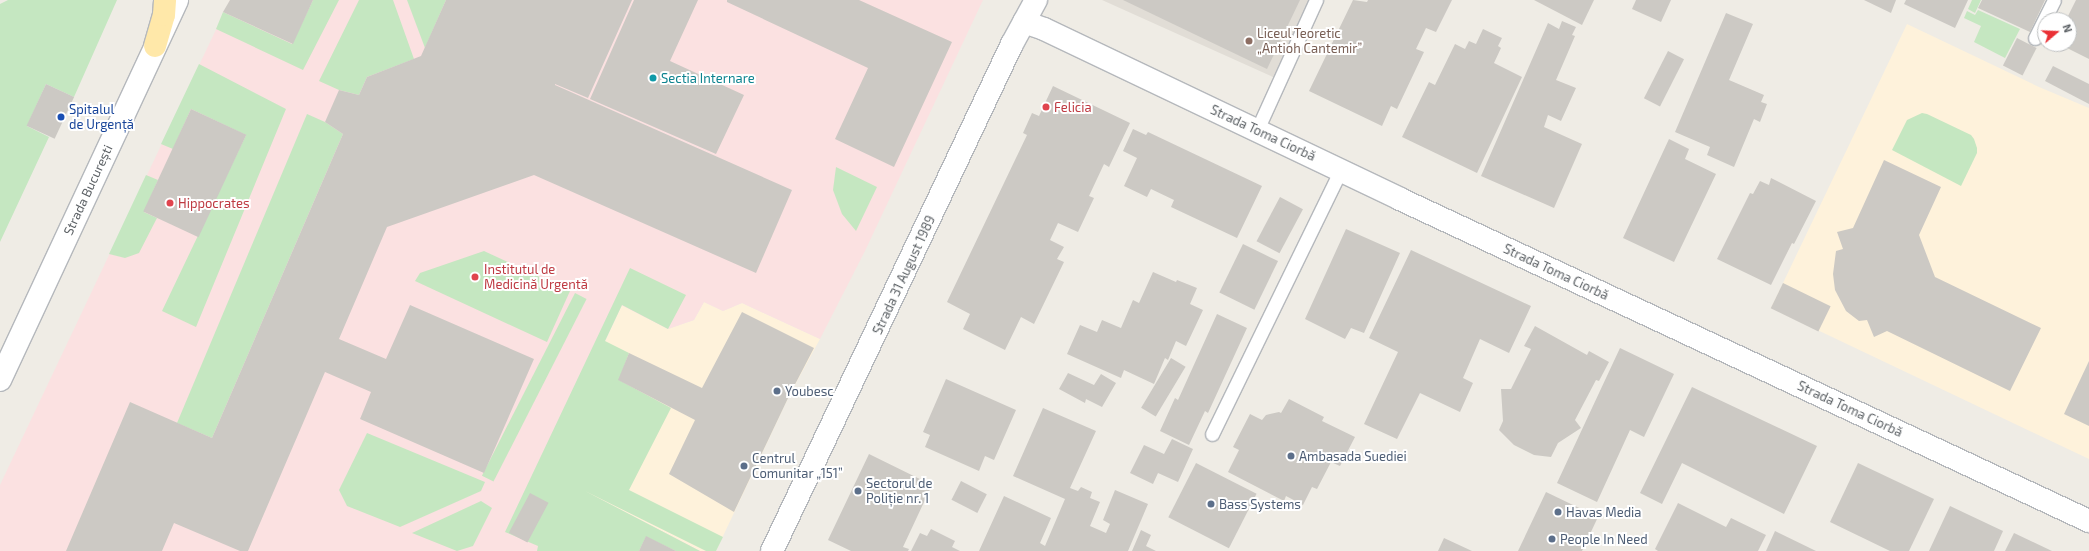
<!DOCTYPE html>
<meta charset="utf-8">
<style>
body{margin:0}
#map{position:relative;width:2089px;height:551px;overflow:hidden;background:#efece5;font-family:"Exo 2",sans-serif}
div>[style]{position:absolute}
[style*='--x']{left:calc(var(--x)*1px);top:calc(var(--y)*1px);width:calc(var(--w)*1px);rotate:calc(var(--a)*1deg)}
.commercial>*{inset:0;background:#fef2db}
.education>*{inset:0;background:#e1ddd6}
.medical>*{inset:0;background:#fbe1e1}
.green>*{inset:0;background:#c5e7c1;transform-origin:0 0}
.building>*{inset:0;background:#ccc9c4;transform-origin:0 0}
.roads{filter:drop-shadow(1px 0 #b5b8bc) drop-shadow(-1px 0 #b5b8bc) drop-shadow(0 1px #b5b8bc) drop-shadow(0 -1px #b5b8bc)}
.service>*{height:13px;margin:-6.5px;padding:0 6.5px;transform-origin:6.5px;border-radius:6.5px;background:#fff}
.minor>*{height:22px;margin:-11px;padding:0 11px;transform-origin:11px;border-radius:11px;background:#fff}
.tertiary>*{height:22px;margin:-11px;padding:0 11px;transform-origin:11px;border-radius:11px;background:#fff}
.secondary>*{height:22px;margin:-11px;padding:0 11px;transform-origin:11px;border-radius:11px;background:#fff}
.primary>*{height:22px;margin:-11px;padding:0 11px;transform-origin:11px;border-radius:11px;background:#ffe8a9}
.dots>*{width:11px;height:11px;translate:-50% -50%;box-sizing:border-box;border:2px solid #fff;border-radius:50%}
span{translate:-50% -50%;white-space:nowrap;text-align:center;line-height:1.15;-webkit-text-stroke:4px #fff;paint-order:stroke}
.education-label{font-size:13px;color:#785e54}
.left{translate:0 -50%;text-align:left}
.culture-label{font-size:13px;color:#0d838f}
.health-label{font-size:13px;color:#be3a42}
.transit-label{font-size:13px;color:#164399}
.street-label{font-size:13px;color:#5c6165}
.service-label{font-size:13px;color:#4e5e75}
.north{position:absolute;left:2037px;top:12px;width:40px;height:40px;box-sizing:border-box;background:#fff;border:1px solid #bec0c1;border-radius:50%;rotate:71deg;font-size:11px;font-weight:700;line-height:16px;text-align:center;color:#5c6165}
.north::after{content:'';display:block;margin:auto;width:14px;height:18px;background:#ea3035;clip-path:polygon(50% 0,100% 100%,50% 72%,0 100%)}
</style>
<div id="map">
<div class="commercial">
<div style="clip-path:polygon(1907px 24px,2039px 87px,2089px 108px,2089px 459px,1771px 308px)"></div>
<div style="clip-path:polygon(704px 302px,723px 311px,742px 303px,820px 339px,790px 394px,716px 551px,700px 551px,545px 471px,622px 305px,668px 329px,694px 320px)"></div>
</div>
<div class="education">
<div style="clip-path:polygon(1102px 0,1324px 0,1284px 82px)"></div>
</div>
<div class="medical">
<div style="clip-path:polygon(230px 0,983px 0,865px 251px,820px 339px,742px 303px,723px 311px,704px 302px,694px 320px,668px 329px,621px 305px,545px 471px,700px 551px,0 551px,0 485px)"></div>
</div>
<div class="green">
<div style="clip-path:polygon(8px 0,117px 0,74px 97px,46px 84px,27px 126px,49px 137px,0 242px,0 4px)"></div>
<div style="clip-path:polygon(313px 0,339px 0,303px 70px,216px 29px,223px 12px,292px 44px)"></div>
<div style="clip-path:polygon(359px 0,393px 0,414px 59px,367px 77px,359px 95px,339px 90px,319px 81px)"></div>
<div style="clip-path:polygon(407px 0,446px 0,425px 48px)"></div>
<div style="clip-path:polygon(1972px 0,1981px 0,1975px 13px,1968px 9px)"></div>
<div style="clip-path:polygon(1978px 10px,2020px 29px,2005px 58px,1974px 42px,1981px 26px,1964px 18px,1967px 11px,1975px 15px)"></div>
<div style="clip-path:polygon(199px 64px,286px 109px,196px 327px,162px 311px,246px 135px,191px 109px,173px 149px,161px 144px)"></div>
<div style="clip-path:polygon(1922px 113px,1927px 114px,1971px 135px,1974px 139px,1977px 148px,1977px 153px,1961px 186px,1892px 150px,1907px 120px)"></div>
<div style="clip-path:polygon(307px 114px,325px 122px,343px 134px,212px 438px,177px 423px)"></div>
<div style="clip-path:polygon(836px 167px,877px 187px,856px 231px,842px 214px,833px 190px)"></div>
<div style="clip-path:polygon(146px 175px,158px 180px,144px 212px,157px 218px,139px 253px,125px 258px,109px 254px)"></div>
<div style="clip-path:polygon(484px 251px,570px 291px,547px 342px,415px 281px,420px 273px)"></div>
<div style="clip-path:polygon(630px 268px,686px 295px,668px 329px,622px 305px,605px 341px,629px 353px,619px 380px,671px 408px,629px 490px,723px 537px,716px 551px,706px 551px,585px 491px,700px 551px,676px 551px,646px 537px,639px 551px,537px 551px,538px 546px,505px 532px)"></div>
<div style="left:575px;top:293px;width:13px;height:205px;rotate:27deg"></div>
<div style="clip-path:polygon(367px 433px,485px 482px,481px 491px,400px 527px,347px 506px,339px 490px)"></div>
<div style="clip-path:polygon(481px 501px,492px 508px,473px 546px,457px 551px,412px 533px)"></div>
</div>
<div class="building">
<div style="clip-path:polygon(230px 0,313px 0,293px 44px,223px 12px)"></div>
<div style="clip-path:polygon(446px 0,632px 0,588px 98px,555px 84px,555px 85px,792px 190px,756px 273px,534px 175px,387px 227px,339px 339px,386px 359px,410px 305px,534px 359px,484px 473px,360px 419px,371px 392px,325px 372px,248px 551px,240px 551px,174px 523px,162px 551px,66px 551px,130px 402px,212px 438px,343px 134px,325px 122px,339px 90px,359px 95px,367px 77px,421px 56px)"></div>
<div style="clip-path:polygon(634px 0,698px 0,670px 61px,744px 95px,716px 154px,590px 99px)"></div>
<div style="clip-path:polygon(727px 0,859px 0,952px 42px,894px 167px,835px 139px,868px 68px,727px 2px)"></div>
<div style="clip-path:polygon(1123px 0,1300px 0,1267px 69px)"></div>
<div style="clip-path:polygon(1353px 0,1367px 2px,1368px 0,1452px 0,1436px 32px,1426px 28px,1416px 49px,1424px 52px,1397px 109px,1391px 106px,1382px 126px,1309px 91px)"></div>
<div style="clip-path:polygon(1534px 0,1594px 0,1582px 25px)"></div>
<div style="clip-path:polygon(1636px 0,1671px 0,1661px 22px,1632px 9px)"></div>
<div style="clip-path:polygon(1864px 0,1896px 0,1891px 13px)"></div>
<div style="clip-path:polygon(1906px 0,1968px 0,1955px 28px,1904px 4px)"></div>
<div style="clip-path:polygon(1982px 0,2045px 0,2030px 32px,1978px 8px)"></div>
<div style="clip-path:polygon(2076px 0,2089px 0,2089px 59px,2059px 44px,2069px 44px,2069px 20px,2066px 20px)"></div>
<div style="clip-path:polygon(1726px 13px,1753px 24px,1729px 80px,1764px 95px,1761px 102px,1767px 104px,1760px 122px,1754px 119px,1734px 167px,1707px 155px,1710px 147px,1675px 132px)"></div>
<div style="clip-path:polygon(1562px 21px,1576px 27px,1572px 35px,1575px 36px,1556px 80px,1576px 88px,1561px 121px,1548px 115px,1544px 127px,1582px 144px,1554px 208px,1481px 176px,1548px 23px,1559px 29px)"></div>
<div style="clip-path:polygon(1483px 29px,1502px 38px,1498px 46px,1501px 48px,1494px 63px,1522px 77px,1477px 173px,1402px 137px,1429px 82px,1435px 85px,1455px 44px,1465px 49px,1469px 41px,1476px 44px)"></div>
<div style="left:2017px;top:38px;width:22px;height:31px;rotate:27deg"></div>
<div style="left:1668px;top:51px;width:18px;height:53px;rotate:27deg"></div>
<div style="clip-path:polygon(2053px 66px,2089px 84px,2089px 104px,2045px 81px)"></div>
<div style="left:46px;top:84px;width:31px;height:46px;rotate:25deg"></div>
<div style="clip-path:polygon(1053px 86px,1130px 123px,1109px 167px,1104px 164px,1089px 196px,1094px 198px,1078px 232px,1058px 223px,1050px 240px,1064px 247px,1057px 259px,1064px 262px,1034px 324px,1021px 317px,1005px 350px,963px 329px,970px 314px,947px 302px,1027px 135px,1023px 133px,1032px 113px,1039px 116px)"></div>
<div style="left:191px;top:109px;width:61px;height:113px;rotate:25deg"></div>
<div style="clip-path:polygon(1133px 129px,1146px 135px,1148px 132px,1262px 186px,1237px 238px,1171px 207px,1174px 200px,1151px 189px,1147px 197px,1124px 186px,1137px 158px,1123px 151px)"></div>
<div style="clip-path:polygon(1669px 139px,1689px 149px,1685px 159px,1716px 174px,1674px 262px,1623px 238px)"></div>
<div style="clip-path:polygon(1884px 160px,1941px 187px,1919px 235px,1935px 277px,2041px 328px,2010px 391px,1887px 331px,1874px 337px,1867px 320px,1859px 321px,1846px 311px,1835px 290px,1833px 274px,1836px 251px,1843px 249px,1837px 232px,1853px 228px)"></div>
<div style="clip-path:polygon(1771px 178px,1816px 201px,1794px 244px,1792px 243px,1771px 285px,1717px 259px,1750px 193px,1753px 194px,1760px 181px,1769px 185px)"></div>
<div style="left:1280px;top:197px;width:26px;height:50px;rotate:28deg"></div>
<div style="clip-path:polygon(1346px 229px,1400px 253px,1364px 333px,1351px 328px,1345px 339px,1305px 319px)"></div>
<div style="left:1243px;top:244px;width:39px;height:54px;rotate:26deg"></div>
<div style="clip-path:polygon(1411px 250px,1531px 306px,1509px 353px,1480px 339px,1463px 378px,1473px 383px,1460px 412px,1420px 393px,1397px 439px,1364px 424px,1398px 352px,1369px 338px)"></div>
<div style="clip-path:polygon(1153px 272px,1176px 282px,1177px 280px,1197px 288px,1190px 304px,1203px 310px,1186px 346px,1176px 341px,1168px 360px,1165px 358px,1154px 384px,1124px 370px,1121px 378px,1067px 354px,1080px 325px,1097px 332px,1102px 320px,1121px 328px,1133px 300px,1139px 303px)"></div>
<div style="left:1783px;top:283px;width:53px;height:28px;rotate:26deg"></div>
<div style="clip-path:polygon(742px 312px,814px 348px,790px 394px,734px 512px,669px 474px,695px 420px,618px 380px,629px 353px,702px 388px)"></div>
<div style="clip-path:polygon(1217px 314px,1247px 328px,1208px 413px,1205px 411px,1189px 445px,1160px 431px,1175px 398px,1178px 400px)"></div>
<div style="clip-path:polygon(1535px 326px,1587px 355px,1589px 351px,1609px 362px,1599px 381px,1596px 380px,1575px 420px,1581px 428px,1558px 443px,1551px 457px,1534px 455px,1514px 445px,1499px 430px,1503px 421px,1501px 389px,1511px 389px,1531px 349px,1524px 346px)"></div>
<div style="clip-path:polygon(1620px 348px,1674px 374px,1644px 437px,1630px 430px,1597px 502px,1557px 483px)"></div>
<div style="left:1171px;top:358px;width:17px;height:58px;rotate:31deg"></div>
<div style="clip-path:polygon(2089px 361px,2089px 426px,2064px 414px)"></div>
<div style="clip-path:polygon(1068px 373px,1094px 385px,1101px 374px,1116px 383px,1102px 407px,1086px 399px,1085px 403px,1059px 389px)"></div>
<div style="clip-path:polygon(946px 379px,1016px 410px,994px 460px,985px 456px,979px 471px,925px 447px,930px 435px,923px 432px)"></div>
<div style="clip-path:polygon(1692px 387px,1817px 446px,1784px 514px,1682px 463px,1662px 504px,1640px 493px)"></div>
<div style="clip-path:polygon(1289px 399px,1324px 417px,1322px 421px,1355px 437px,1340px 466px,1331px 462px,1317px 489px,1312px 487px,1303px 505px,1286px 496px,1284px 501px,1228px 472px,1239px 450px,1233px 447px,1250px 414px,1262px 420px,1266px 415px,1279px 412px,1281px 413px)"></div>
<div style="clip-path:polygon(1043px 408px,1096px 431px,1070px 488px,1078px 491px,1081px 487px,1092px 492px,1090px 498px,1100px 502px,1090px 526px,1106px 533px,1110px 524px,1103px 520px,1115px 490px,1148px 504px,1128px 551px,979px 551px,1004px 496px,1051px 518px,1040px 543px,1045px 546px,1065px 499px,1013px 476px)"></div>
<div style="clip-path:polygon(1172px 439px,1193px 449px,1178px 482px,1158px 473px,1153px 484px,1130px 473px,1144px 445px,1164px 454px)"></div>
<div style="clip-path:polygon(869px 454px,932px 485px,903px 547px,909px 549px,908px 551px,851px 551px,828px 540px)"></div>
<div style="left:1196px;top:463px;width:68px;height:61px;rotate:27deg"></div>
<div style="clip-path:polygon(1858px 463px,1934px 499px,1909px 551px,1890px 551px,1830px 522px)"></div>
<div style="left:961px;top:481px;width:29px;height:21px;rotate:27deg"></div>
<div style="clip-path:polygon(1546px 492px,1598px 517px,1582px 551px,1518px 551px)"></div>
<div style="left:530px;top:493px;width:21px;height:45px;rotate:28deg"></div>
<div style="clip-path:polygon(1678px 503px,1726px 527px,1731px 518px,1766px 535px,1758px 551px,1658px 551px,1655px 549px)"></div>
<div style="clip-path:polygon(1950px 506px,2003px 531px,1994px 551px,1929px 551px)"></div>
<div style="clip-path:polygon(931px 529px,955px 541px,952px 547px,960px 551px,911px 551px,920px 533px,927px 536px)"></div>
<div style="clip-path:polygon(1141px 530px,1151px 535px,1146px 546px,1156px 551px,1132px 551px)"></div>
<div style="clip-path:polygon(1775px 531px,1816px 551px,1766px 551px)"></div>
<div style="clip-path:polygon(2014px 533px,2052px 551px,2005px 551px)"></div>
<div style="clip-path:polygon(646px 536px,676px 551px,639px 551px)"></div>
<div style="clip-path:polygon(1444px 538px,1472px 551px,1438px 551px)"></div>
</div>
<div class="roads">
<div class="service">
<div style="--x:2035;--y:38;--w:42;--a:-63.4"></div>
<div style="--x:1257;--y:130;--w:143;--a:-65.6"></div>
<div style="--x:1212;--y:434;--w:294;--a:-64"></div>
</div>
<div class="minor">
<div style="--x:1024;--y:22;--w:21;--a:19"></div>
<div style="--x:1044;--y:29;--w:395;--a:25.5"></div>
<div style="--x:1400;--y:199;--w:761;--a:25.05"></div>
</div>
<div class="tertiary">
<div style="--x:772;--y:551;--w:561;--a:-64.67"></div>
<div style="--x:1012;--y:44;--w:50;--a:-61.4"></div>
</div>
<div class="secondary">
<div style="--x:0;--y:380;--w:419;--a:-65"></div>
</div>
<div class="primary">
<div style="--x:155;--y:46;--w:32;--a:-74"></div>
<div style="--x:164;--y:15;--w:15;--a:-86"></div>
</div>
</div>
<div class="dots">
<div style="left:1249px;top:41px;background:#8d6e63"></div>
<div style="left:653px;top:78px;background:#0f9aa8"></div>
<div style="left:1046px;top:107px;background:#e0444e"></div>
<div style="left:61px;top:117px;background:#1a4fb4"></div>
<div style="left:170px;top:203px;background:#e0444e"></div>
<div style="left:475px;top:277px;background:#e0444e"></div>
<div style="left:777px;top:391px;background:#5c6f8a"></div>
<div style="left:1291px;top:456px;background:#5c6f8a"></div>
<div style="left:744px;top:466px;background:#5c6f8a"></div>
<div style="left:858px;top:491px;background:#5c6f8a"></div>
<div style="left:1211px;top:504px;background:#5c6f8a"></div>
<div style="left:1558px;top:512px;background:#5c6f8a"></div>
<div style="left:1552px;top:539px;background:#5c6f8a"></div>
</div>
<div class="education-label">
<span class="left" style="left:1257px;top:41px">Liceul Teoretic<br>„Antioh Cantemir”</span>
</div>
<div class="culture-label">
<span class="left" style="left:661px;top:78px">Sectia Internare</span>
</div>
<div class="health-label">
<span class="left" style="left:1054px;top:107px">Felicia</span>
<span class="left" style="left:178px;top:203px">Hippocrates</span>
<span class="left" style="left:484px;top:277px">Institutul de<br>Medicină Urgentă</span>
</div>
<div class="transit-label">
<span class="left" style="left:69px;top:117px">Spitalul<br>de Urgență</span>
</div>
<div class="street-label">
<span style="left:1263px;top:133px;rotate:25deg">Strada Toma Ciorbă</span>
<span style="left:88px;top:190px;rotate:-65deg">Strada București</span>
<span style="left:1556px;top:272px;rotate:25deg">Strada Toma Ciorbă</span>
<span style="left:904px;top:275px;rotate:-65deg">Strada 31 August 1989</span>
<span style="left:1850px;top:409px;rotate:25deg">Strada Toma Ciorbă</span>
</div>
<div class="service-label">
<span class="left" style="left:785px;top:391px">Youbesc</span>
<span class="left" style="left:1299px;top:456px">Ambasada Suediei</span>
<span class="left" style="left:752px;top:466px">Centrul<br>Comunitar „151”</span>
<span class="left" style="left:866px;top:491px">Sectorul de<br>Poliție nr. 1</span>
<span class="left" style="left:1219px;top:504px">Bass Systems</span>
<span class="left" style="left:1566px;top:512px">Havas Media</span>
<span class="left" style="left:1560px;top:539px">People In Need</span>
</div>
<div class="north">N</div>
</div>
